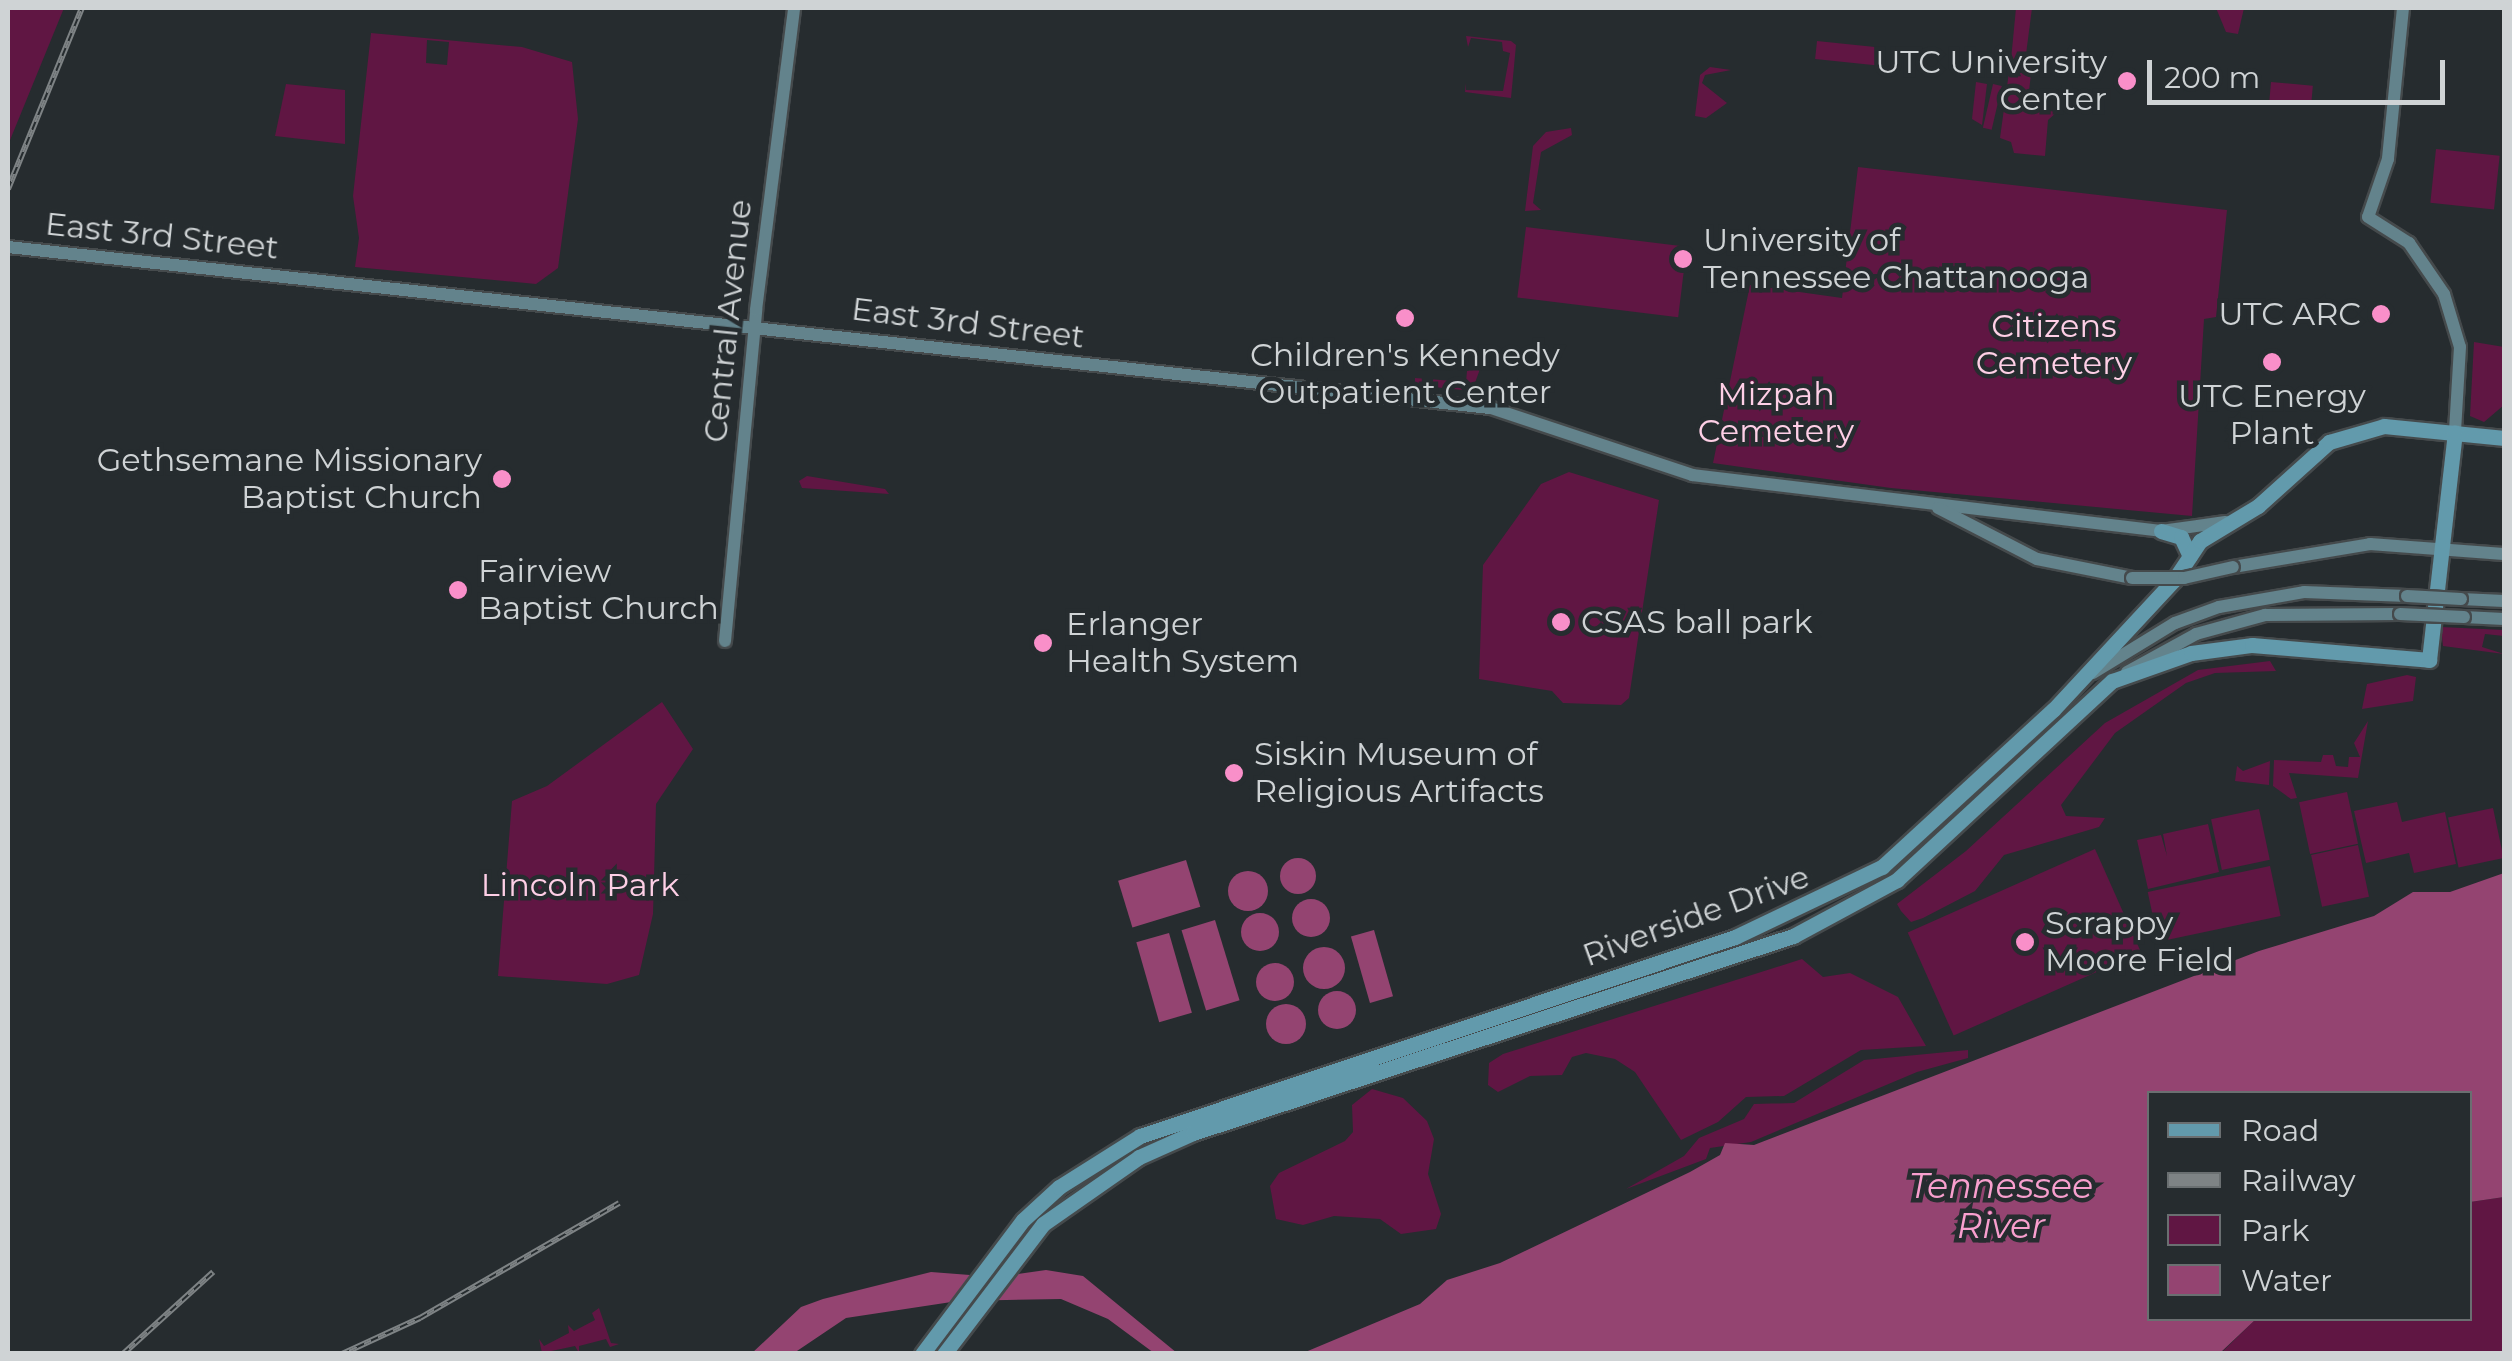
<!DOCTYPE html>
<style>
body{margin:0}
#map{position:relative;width:2512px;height:1361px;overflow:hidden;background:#262c2f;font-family:Montserrat,sans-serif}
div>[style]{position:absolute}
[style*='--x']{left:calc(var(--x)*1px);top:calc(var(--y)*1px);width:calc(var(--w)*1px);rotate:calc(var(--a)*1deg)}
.green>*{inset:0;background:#601643;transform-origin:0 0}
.water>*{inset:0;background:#944471;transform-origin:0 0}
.round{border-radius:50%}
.roads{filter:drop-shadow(2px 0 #454a4c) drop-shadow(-2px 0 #454a4c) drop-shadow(0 2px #454a4c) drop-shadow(0 -2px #454a4c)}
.secondary>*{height:12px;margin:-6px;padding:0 6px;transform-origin:6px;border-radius:6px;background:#63838c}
.primary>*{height:15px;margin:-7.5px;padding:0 7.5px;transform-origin:7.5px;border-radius:7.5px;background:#629aac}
.rail>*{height:6px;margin-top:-3px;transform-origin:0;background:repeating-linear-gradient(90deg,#262c2f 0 8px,#7e8385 0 16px);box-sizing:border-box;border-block:2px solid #7e8385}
.bridges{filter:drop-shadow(2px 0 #454a4c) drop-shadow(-2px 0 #454a4c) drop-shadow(0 2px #454a4c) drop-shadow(0 -2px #454a4c)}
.secondary-bridge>*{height:12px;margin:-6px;padding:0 6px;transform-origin:6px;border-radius:6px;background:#63838c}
.dots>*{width:28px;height:28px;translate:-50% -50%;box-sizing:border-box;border:5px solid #262c2f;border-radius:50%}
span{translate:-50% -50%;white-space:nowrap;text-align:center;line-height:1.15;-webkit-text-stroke:9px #262c2f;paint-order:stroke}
.poi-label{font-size:32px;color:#cfd3d5}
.right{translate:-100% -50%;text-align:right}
.left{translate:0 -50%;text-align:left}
.street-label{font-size:32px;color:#cfd3d5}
.park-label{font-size:32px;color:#fecfe6}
.water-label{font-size:35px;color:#f89fce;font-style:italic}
.frame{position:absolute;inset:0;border:10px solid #cfd3d5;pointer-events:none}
.legend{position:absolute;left:2147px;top:1091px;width:325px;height:230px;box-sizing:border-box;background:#262c2f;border:2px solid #6a6f71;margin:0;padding:12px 18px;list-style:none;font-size:30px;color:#cfd3d5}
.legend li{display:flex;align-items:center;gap:20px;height:50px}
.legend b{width:50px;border:2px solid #6a6f71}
.scale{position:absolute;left:2147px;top:60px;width:298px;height:45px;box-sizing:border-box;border:5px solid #cfd3d5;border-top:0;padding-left:12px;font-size:30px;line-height:35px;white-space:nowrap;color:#cfd3d5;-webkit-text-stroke:8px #262c2f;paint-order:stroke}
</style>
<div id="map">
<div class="green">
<div style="clip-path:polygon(8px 8px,64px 8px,8px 145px)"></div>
<div style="clip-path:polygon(2016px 8px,2032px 8px,2025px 62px,2011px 60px)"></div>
<div style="clip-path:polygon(2216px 8px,2244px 8px,2238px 34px,2226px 32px)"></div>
<div style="clip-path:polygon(evenodd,371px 33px,522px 47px,572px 62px,578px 119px,558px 268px,536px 284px,355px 267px,359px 238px,353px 196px,371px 33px,427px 40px,449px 42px,447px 65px,426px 63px,427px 40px)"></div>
<div style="clip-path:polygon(1466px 36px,1511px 41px,1516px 45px,1511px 98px,1465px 92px,1466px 83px,1466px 90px,1503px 91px,1510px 53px,1503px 51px,1502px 42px,1471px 38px,1468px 47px)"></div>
<div style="left:1817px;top:41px;width:63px;height:18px;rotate:6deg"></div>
<div style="clip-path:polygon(1710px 67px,1731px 70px,1705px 75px,1702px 83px,1727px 103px,1706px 118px,1695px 116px,1700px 75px)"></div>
<div style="clip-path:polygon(2009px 72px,2031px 74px,2027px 108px,2057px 112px,2048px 120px,2045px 156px,2014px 153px,2011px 142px,2000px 138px)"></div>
<div style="clip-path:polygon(1976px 82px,1987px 84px,1982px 125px,1972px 119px)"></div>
<div style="left:2271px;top:82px;width:42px;height:19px;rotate:5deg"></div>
<div style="clip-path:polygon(286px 84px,345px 90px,345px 144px,275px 136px)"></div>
<div style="left:1993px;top:84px;width:9px;height:45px;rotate:13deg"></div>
<div style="clip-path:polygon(1571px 128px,1572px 135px,1541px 152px,1533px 203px,1541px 210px,1525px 211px,1533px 146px,1546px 132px)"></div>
<div style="left:2436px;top:149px;width:64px;height:54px;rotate:6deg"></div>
<div style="clip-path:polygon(1858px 167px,2227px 210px,2216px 317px,2204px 319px,2192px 516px,1891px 488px,1713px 463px,1750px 285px,1842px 298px)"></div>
<div style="left:1526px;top:227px;width:162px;height:71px;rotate:7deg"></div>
<div style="clip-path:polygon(2474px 342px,2504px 347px,2504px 405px,2484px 422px,2470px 416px)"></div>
<div style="clip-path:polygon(1480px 369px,1472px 391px,1415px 385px,1415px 378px,1466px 382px,1467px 371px)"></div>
<div style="clip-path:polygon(1569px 472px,1659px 500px,1629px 698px,1621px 705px,1563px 703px,1552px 691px,1479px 679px,1483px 565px,1541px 484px)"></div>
<div style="clip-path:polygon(807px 476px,885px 489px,889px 494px,802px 488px,799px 481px)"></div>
<div style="clip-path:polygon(2441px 627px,2504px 630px,2504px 636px,2485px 634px,2482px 647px,2504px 654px,2443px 646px)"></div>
<div style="clip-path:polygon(2270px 661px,2276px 671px,2215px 673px,2186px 683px,2115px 733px,2061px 805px,2066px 816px,2105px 818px,2099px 827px,2004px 855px,1975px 891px,1923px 918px,1911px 922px,1901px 911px,1897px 904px,1966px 851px,2105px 723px,2198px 670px)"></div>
<div style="clip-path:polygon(2407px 675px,2416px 677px,2413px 701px,2362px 709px,2367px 684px)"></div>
<div style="clip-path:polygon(662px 702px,693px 749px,656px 804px,653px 914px,639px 975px,607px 984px,498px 976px,512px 801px,547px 786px)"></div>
<div style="clip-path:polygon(2368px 721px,2358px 778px,2289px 773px,2297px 798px,2291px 799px,2273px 786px,2274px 760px,2321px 762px,2323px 755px,2333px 755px,2336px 766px,2348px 767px,2349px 757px,2360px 757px,2354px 743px)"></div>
<div style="clip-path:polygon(2270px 761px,2269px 785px,2235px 781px,2237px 766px,2243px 771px)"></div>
<div style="left:2347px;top:792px;width:53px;height:49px;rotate:78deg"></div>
<div style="clip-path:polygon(2397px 802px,2402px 822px,2445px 812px,2456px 864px,2414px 873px,2409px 853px,2366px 863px,2354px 811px)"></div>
<div style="left:2493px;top:808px;width:51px;height:46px;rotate:78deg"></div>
<div style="left:2259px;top:809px;width:52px;height:49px;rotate:78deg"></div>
<div style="clip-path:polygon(2208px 824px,2219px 872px,2148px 889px,2137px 840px,2161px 835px,2167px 856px,2163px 834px)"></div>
<div style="left:2358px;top:845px;width:53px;height:48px;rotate:78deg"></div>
<div style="left:2095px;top:849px;width:113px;height:205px;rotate:66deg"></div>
<div style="left:2270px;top:866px;width:51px;height:125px;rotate:78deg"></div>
<div style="clip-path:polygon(1802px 959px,1823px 977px,1850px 973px,1898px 997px,1926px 1046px,1861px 1050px,1784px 1096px,1746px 1097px,1718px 1122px,1681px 1140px,1635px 1072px,1615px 1059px,1586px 1053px,1572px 1057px,1562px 1075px,1530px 1076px,1498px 1092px,1488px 1085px,1489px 1063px,1503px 1054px)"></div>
<div style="clip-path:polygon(1968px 1050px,1968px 1058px,1917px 1072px,1751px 1142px,1710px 1148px,1706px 1159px,1626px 1189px,1684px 1156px,1699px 1138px,1744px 1119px,1754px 1104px,1794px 1103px,1864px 1060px)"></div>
<div style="clip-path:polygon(1372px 1089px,1403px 1098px,1427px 1121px,1434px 1139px,1428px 1174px,1441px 1214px,1436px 1229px,1401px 1234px,1380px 1219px,1334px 1216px,1303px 1225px,1276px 1219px,1270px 1186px,1279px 1173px,1345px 1141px,1353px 1132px,1352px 1105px)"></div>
<div style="clip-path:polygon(2504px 1197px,2504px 1353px,2220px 1354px,2256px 1319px,2470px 1318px,2470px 1202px)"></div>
<div style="clip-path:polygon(599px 1308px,611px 1343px,619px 1344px,610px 1347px,606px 1339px,579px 1346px,579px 1353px,575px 1346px,542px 1353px,539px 1339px,544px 1346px,569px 1333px,568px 1325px,574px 1331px,595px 1320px,592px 1313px)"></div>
</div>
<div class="water">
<div class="round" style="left:1280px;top:858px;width:36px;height:36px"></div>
<div style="left:1186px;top:860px;width:49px;height:71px;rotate:73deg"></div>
<div class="round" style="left:1228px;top:871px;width:40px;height:40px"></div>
<div style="clip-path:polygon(2504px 873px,2504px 1197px,2470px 1202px,2470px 1094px,2150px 1094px,2150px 1318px,2256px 1319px,2220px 1353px,1303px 1353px,1420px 1304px,1447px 1280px,1500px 1263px,1690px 1172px,1720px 1155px,1725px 1143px,1754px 1145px,2259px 951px,2374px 916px,2413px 892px,2450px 892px)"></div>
<div class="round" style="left:1292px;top:899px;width:38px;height:38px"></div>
<div class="round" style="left:1241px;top:913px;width:38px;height:38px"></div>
<div style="left:1215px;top:920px;width:84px;height:35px;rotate:73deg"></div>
<div style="left:1374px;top:930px;width:69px;height:24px;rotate:74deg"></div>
<div style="left:1169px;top:933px;width:83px;height:34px;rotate:74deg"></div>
<div class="round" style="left:1303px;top:947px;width:42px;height:42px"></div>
<div class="round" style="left:1256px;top:963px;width:38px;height:38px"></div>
<div class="round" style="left:1318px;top:991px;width:38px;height:38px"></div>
<div class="round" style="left:1266px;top:1004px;width:40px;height:40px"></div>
<div style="clip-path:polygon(1046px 1270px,1083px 1276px,1177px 1353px,1154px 1353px,1108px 1319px,1061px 1299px,958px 1301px,846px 1318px,794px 1353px,751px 1354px,801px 1307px,823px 1299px,931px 1272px,996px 1277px)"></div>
</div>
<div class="roads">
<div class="secondary">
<div style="--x:2403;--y:8;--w:152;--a:95.7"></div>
<div style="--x:2388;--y:159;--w:61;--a:109"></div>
<div style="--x:2368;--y:217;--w:49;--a:32.4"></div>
<div style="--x:2409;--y:243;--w:62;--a:55.5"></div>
<div style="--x:2444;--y:294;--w:55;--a:73.2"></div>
<div style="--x:2460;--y:347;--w:85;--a:93.4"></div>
<div style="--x:8;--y:247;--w:1492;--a:6.2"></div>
<div style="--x:1491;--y:408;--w:212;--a:18.4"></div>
<div style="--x:1692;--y:475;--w:472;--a:6.8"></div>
<div style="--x:2161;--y:531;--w:65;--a:-8"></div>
<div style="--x:1938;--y:508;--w:111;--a:27.3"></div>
<div style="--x:2037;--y:559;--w:97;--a:11.3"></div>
<div style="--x:2233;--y:567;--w:139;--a:-9.5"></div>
<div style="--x:2370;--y:544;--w:134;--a:4.3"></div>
<div style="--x:2461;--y:599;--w:43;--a:2.7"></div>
<div style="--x:2464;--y:617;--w:40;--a:2.9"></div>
<div style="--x:725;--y:641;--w:332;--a:-84.6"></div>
<div style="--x:756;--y:310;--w:304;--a:-82.8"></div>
<div style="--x:2127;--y:672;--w:79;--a:-28.8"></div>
<div style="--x:2196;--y:634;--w:72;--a:-15.4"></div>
<div style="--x:2265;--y:615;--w:135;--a:-0.4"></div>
<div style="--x:2093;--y:673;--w:96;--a:-31.4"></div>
<div style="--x:2175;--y:623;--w:47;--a:-20"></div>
<div style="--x:2219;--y:607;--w:86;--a:-10"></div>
<div style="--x:2304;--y:592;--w:103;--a:2.2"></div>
</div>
<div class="primary">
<div style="--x:2161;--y:531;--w:21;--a:17"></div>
<div style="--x:2181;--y:537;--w:21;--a:65"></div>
<div style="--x:922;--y:1354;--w:168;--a:-53"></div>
<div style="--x:1023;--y:1220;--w:49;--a:-42.5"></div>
<div style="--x:1059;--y:1187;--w:96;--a:-32.2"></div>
<div style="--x:1140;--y:1136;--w:627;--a:-18.49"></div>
<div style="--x:1735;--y:937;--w:163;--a:-25.5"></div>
<div style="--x:1882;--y:867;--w:232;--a:-42.6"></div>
<div style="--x:2053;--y:710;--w:178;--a:-47.1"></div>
<div style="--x:2174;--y:580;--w:47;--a:-56.3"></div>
<div style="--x:2200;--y:541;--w:68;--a:-31.1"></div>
<div style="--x:2258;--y:506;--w:96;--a:-42"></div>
<div style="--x:2329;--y:442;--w:57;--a:-16.2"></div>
<div style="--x:2384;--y:426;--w:121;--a:5.7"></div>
<div style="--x:944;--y:1354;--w:163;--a:-52.7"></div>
<div style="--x:1043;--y:1224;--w:117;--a:-34.9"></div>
<div style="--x:1139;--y:1157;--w:59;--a:-24"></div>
<div style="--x:1193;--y:1133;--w:632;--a:-18.18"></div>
<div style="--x:1793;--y:936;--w:118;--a:-28.3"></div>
<div style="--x:1897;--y:880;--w:293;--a:-42.8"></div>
<div style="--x:2112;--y:681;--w:84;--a:-19.5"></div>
<div style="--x:2191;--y:653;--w:62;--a:-7.5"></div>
<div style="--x:2252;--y:645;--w:178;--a:4.8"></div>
<div style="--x:2429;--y:660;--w:229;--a:-83.5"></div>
</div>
</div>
<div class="rail">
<div style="--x:8;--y:189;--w:196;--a:-67.8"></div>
<div style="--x:123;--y:1354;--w:122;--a:-42.3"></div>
<div style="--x:342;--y:1354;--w:86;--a:-24.8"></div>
<div style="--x:420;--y:1318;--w:230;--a:-30"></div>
</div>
<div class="bridges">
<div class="secondary-bridge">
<div style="--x:2132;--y:578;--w:52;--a:0"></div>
<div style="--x:2184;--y:578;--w:50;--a:-12.7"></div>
<div style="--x:2407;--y:596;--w:54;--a:3.2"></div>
<div style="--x:2400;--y:614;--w:64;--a:2.7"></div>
</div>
</div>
<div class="dots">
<div style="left:2127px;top:81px;background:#f98fc9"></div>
<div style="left:1683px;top:259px;background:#f98fc9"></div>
<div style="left:2381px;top:314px;background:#f98fc9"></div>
<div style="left:1405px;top:318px;background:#f98fc9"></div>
<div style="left:2272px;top:362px;background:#f98fc9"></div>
<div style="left:502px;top:479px;background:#f98fc9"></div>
<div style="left:458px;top:590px;background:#f98fc9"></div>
<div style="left:1561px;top:622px;background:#f98fc9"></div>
<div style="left:1043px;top:643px;background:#f98fc9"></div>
<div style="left:1234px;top:773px;background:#f98fc9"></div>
<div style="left:2025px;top:942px;background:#f98fc9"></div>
</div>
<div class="poi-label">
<span class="right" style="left:2107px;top:81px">UTC University<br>Center</span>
<span class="left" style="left:1703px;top:259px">University of<br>Tennessee Chattanooga</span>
<span class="right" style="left:2361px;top:314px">UTC ARC</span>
<span style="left:1405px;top:374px">Children's Kennedy<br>Outpatient Center</span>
<span style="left:2272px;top:415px">UTC Energy<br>Plant</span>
<span class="right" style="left:482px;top:479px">Gethsemane Missionary<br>Baptist Church</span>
<span class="left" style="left:478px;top:590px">Fairview<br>Baptist Church</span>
<span class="left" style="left:1581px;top:622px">CSAS ball park</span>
<span class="left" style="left:1066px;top:643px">Erlanger<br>Health System</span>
<span class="left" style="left:1254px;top:773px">Siskin Museum of<br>Religious Artifacts</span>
<span class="left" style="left:2045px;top:942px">Scrappy<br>Moore Field</span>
</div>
<div class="street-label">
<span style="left:162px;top:236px;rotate:6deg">East 3rd Street</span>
<span style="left:728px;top:321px;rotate:-84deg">Central Avenue</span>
<span style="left:968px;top:323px;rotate:7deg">East 3rd Street</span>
<span style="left:1696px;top:916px;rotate:-20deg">Riverside Drive</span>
</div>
<div class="park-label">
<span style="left:2054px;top:345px">Citizens<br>Cemetery</span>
<span style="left:1776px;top:413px">Mizpah<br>Cemetery</span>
<span style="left:580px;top:885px">Lincoln Park</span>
</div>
<div class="water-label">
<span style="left:2001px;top:1206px">Tennessee<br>River</span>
</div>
<div class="frame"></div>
<ul class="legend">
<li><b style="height:12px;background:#629aac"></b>Road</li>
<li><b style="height:12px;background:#7e8385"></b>Railway</li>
<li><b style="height:28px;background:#601643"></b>Park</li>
<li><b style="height:28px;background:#944471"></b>Water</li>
</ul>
<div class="scale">200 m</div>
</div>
